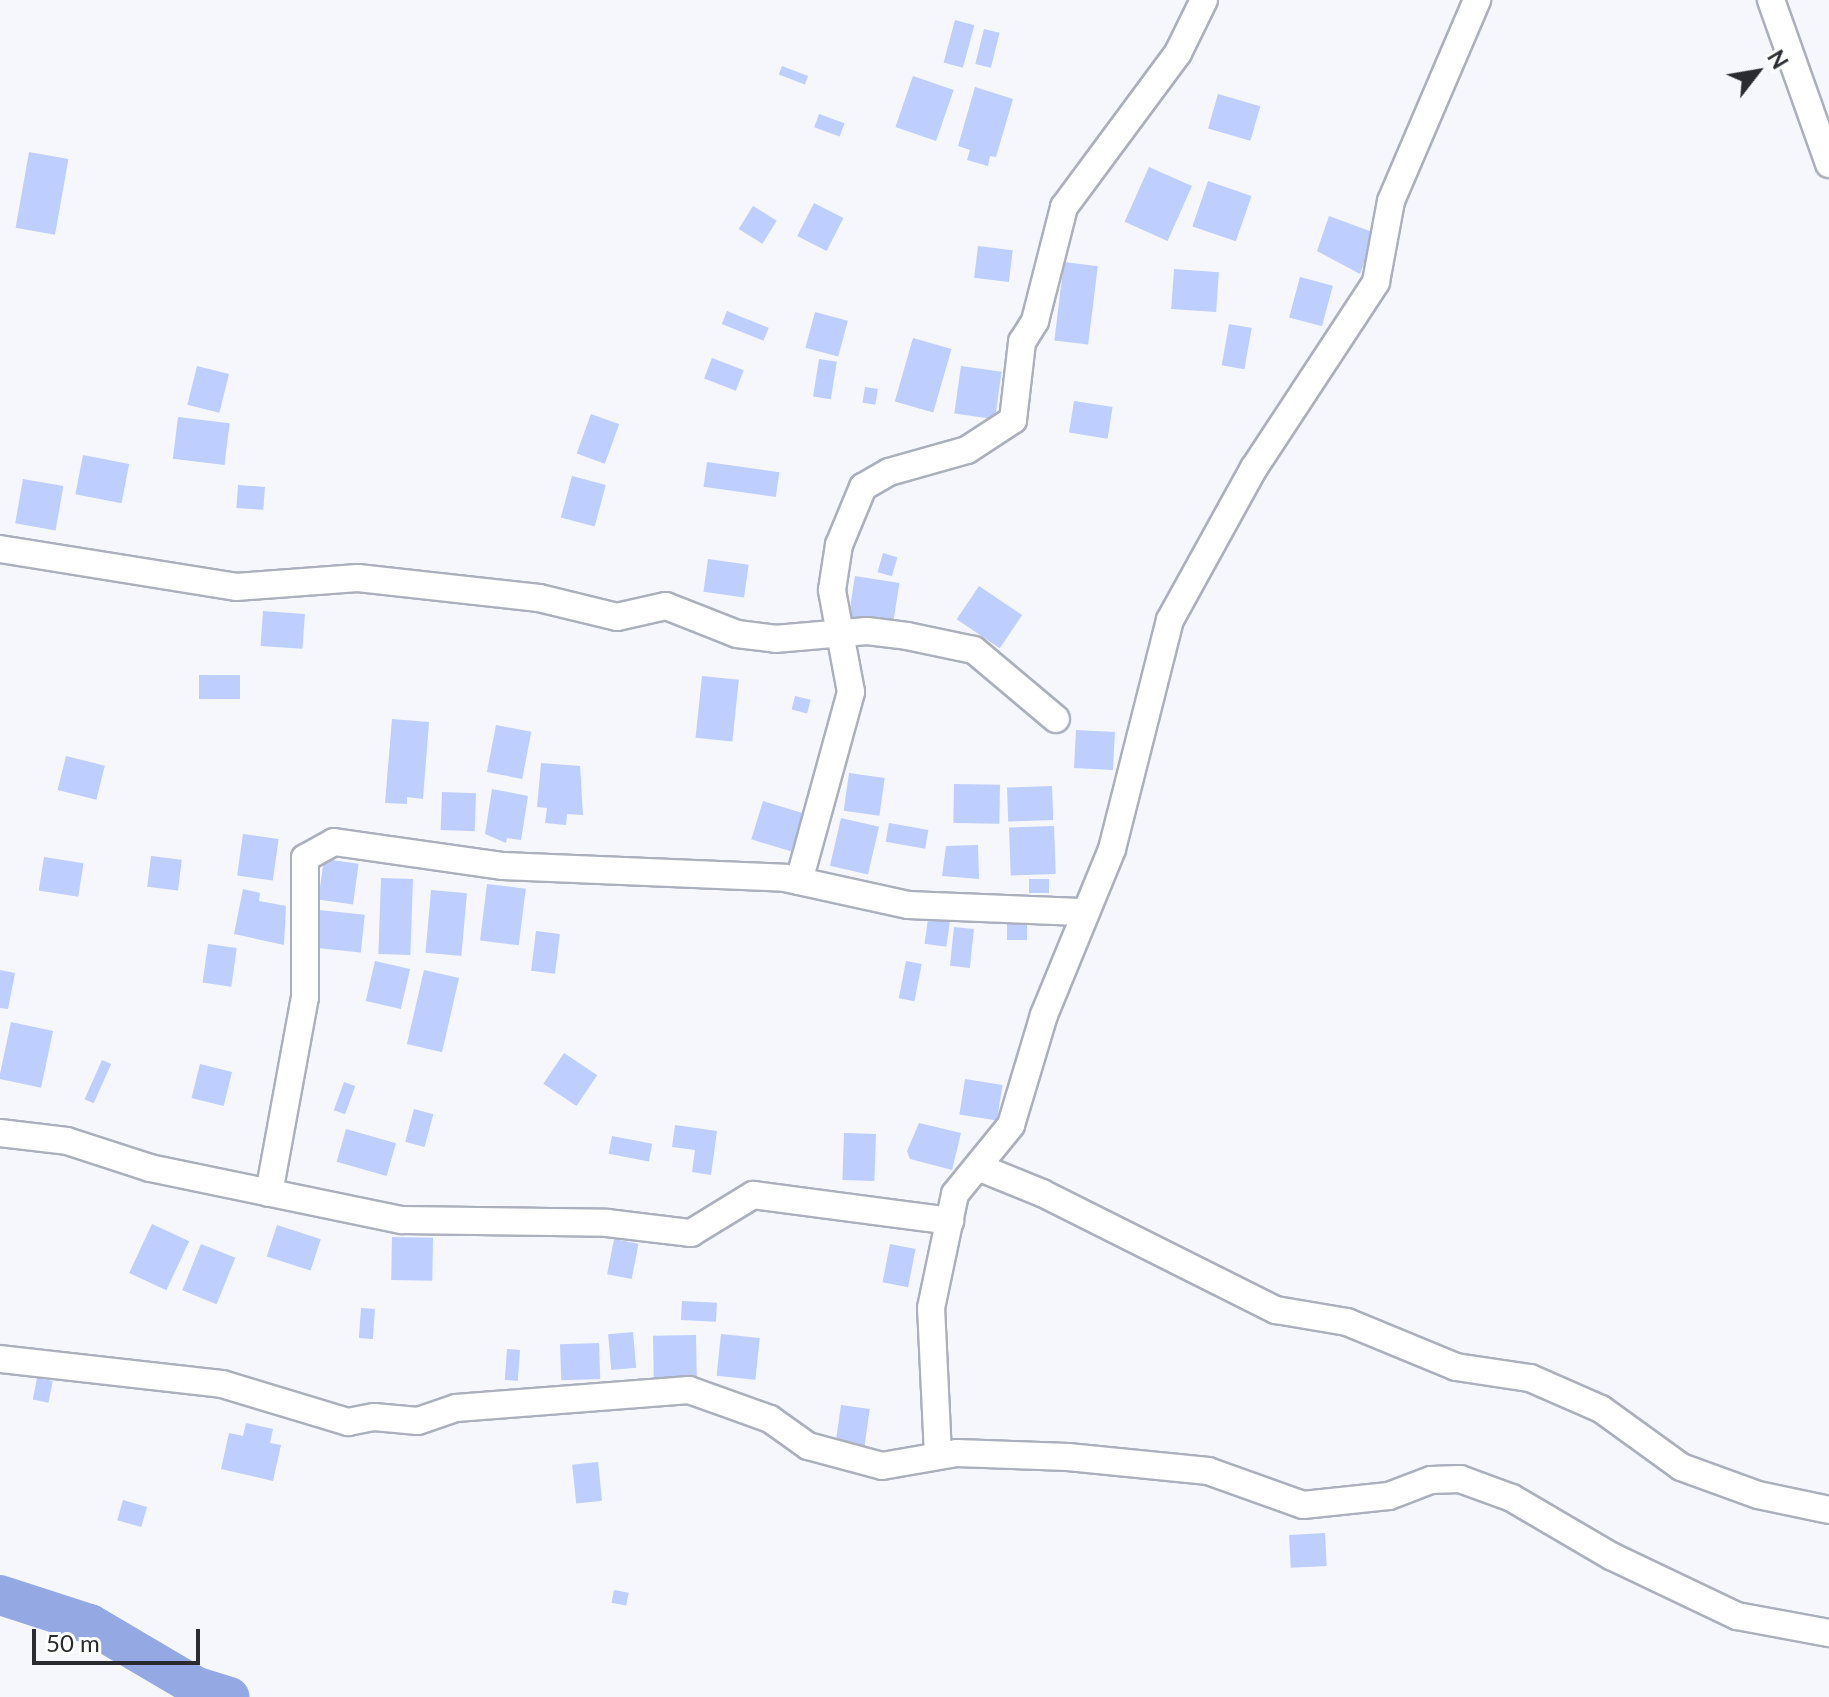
<!DOCTYPE html>
<style>
body{margin:0}
#map{position:relative;width:1829px;height:1697px;overflow:hidden;background:#f6f7fd;font-family:Lato,sans-serif}
div>[style]{position:absolute}
[style*='--x']{left:calc(var(--x)*1px);top:calc(var(--y)*1px);width:calc(var(--w)*1px);rotate:calc(var(--a)*1deg)}
.river>*{height:40px;margin:-20px;padding:0 20px;transform-origin:20px;border-radius:20px;background:#94a8e3}
.building>*{inset:0;background:#bdceff;transform-origin:0 0}
.roads{filter:drop-shadow(2px 0 #abb0bc) drop-shadow(-2px 0 #abb0bc) drop-shadow(0 2px #abb0bc) drop-shadow(0 -2px #abb0bc)}
.minor>*{height:26px;margin:-13px;padding:0 13px;transform-origin:13px;border-radius:13px;background:#fff}
span{translate:-50% -50%;white-space:nowrap;text-align:center;line-height:1.15;-webkit-text-stroke:8px #fff;paint-order:stroke}
.north{position:absolute;left:1717px;top:32px;width:80px;height:80px;-webkit-text-stroke:6px #fff;paint-order:stroke;rotate:59deg;font-size:22px;font-weight:700;line-height:32px;text-align:center;color:#292b30}
.north::after{content:'';display:block;margin:auto;width:28px;height:36px;background:#292b30;clip-path:polygon(50% 0,100% 100%,50% 72%,0 100%)}
.scale{position:absolute;left:32px;top:1629px;width:168px;height:36px;box-sizing:border-box;border:4px solid #292b30;border-top:0;padding-left:10px;font-size:24px;line-height:28px;white-space:nowrap;color:#292b30;-webkit-text-stroke:6px #fff;paint-order:stroke}
</style>
<div id="map">
<div class="river">
<div style="--x:0;--y:1595;--w:95;--a:17.9"></div>
<div style="--x:90;--y:1624;--w:124;--a:30.5"></div>
<div style="--x:197;--y:1687;--w:34;--a:17"></div>
</div>
<div class="building">
<div style="left:955px;top:20px;width:20px;height:44px;rotate:15deg"></div>
<div style="left:984px;top:29px;width:16px;height:36px;rotate:14deg"></div>
<div style="left:782px;top:66px;width:28px;height:9px;rotate:21deg"></div>
<div style="left:913px;top:76px;width:43px;height:54px;rotate:19deg"></div>
<div style="clip-path:polygon(975px 87px,1013px 99px,996px 157px,990px 156px,988px 166px,967px 160px,970px 150px,958px 146px)"></div>
<div style="left:1218px;top:94px;width:44px;height:36px;rotate:16deg"></div>
<div style="left:819px;top:114px;width:27px;height:14px;rotate:20deg"></div>
<div style="left:29px;top:152px;width:40px;height:77px;rotate:10deg"></div>
<div style="left:1149px;top:167px;width:47px;height:60px;rotate:24deg"></div>
<div style="left:1208px;top:181px;width:46px;height:48px;rotate:19deg"></div>
<div style="left:814px;top:203px;width:33px;height:37px;rotate:27deg"></div>
<div style="left:753px;top:206px;width:28px;height:27px;rotate:32deg"></div>
<div style="clip-path:polygon(1329px 216px,1375px 233px,1360px 274px,1317px 251px)"></div>
<div style="left:978px;top:246px;width:35px;height:32px;rotate:7deg"></div>
<div style="left:1064px;top:262px;width:34px;height:79px;rotate:7deg"></div>
<div style="left:1174px;top:269px;width:45px;height:40px;rotate:4deg"></div>
<div style="left:1300px;top:277px;width:34px;height:42px;rotate:15deg"></div>
<div style="left:727px;top:311px;width:45px;height:14px;rotate:22deg"></div>
<div style="left:815px;top:312px;width:34px;height:37px;rotate:15deg"></div>
<div style="left:1229px;top:324px;width:23px;height:42px;rotate:10deg"></div>
<div style="left:913px;top:338px;width:40px;height:66px;rotate:16deg"></div>
<div style="left:712px;top:358px;width:34px;height:22px;rotate:21deg"></div>
<div style="left:819px;top:359px;width:18px;height:38px;rotate:9deg"></div>
<div style="left:197px;top:366px;width:33px;height:40px;rotate:14deg"></div>
<div style="left:961px;top:366px;width:41px;height:48px;rotate:8deg"></div>
<div style="left:865px;top:387px;width:13px;height:16px;rotate:9deg"></div>
<div style="left:1074px;top:401px;width:39px;height:32px;rotate:9deg"></div>
<div style="left:591px;top:414px;width:30px;height:42px;rotate:20deg"></div>
<div style="left:178px;top:417px;width:52px;height:42px;rotate:7deg"></div>
<div style="left:83px;top:455px;width:47px;height:40px;rotate:11deg"></div>
<div style="left:707px;top:462px;width:73px;height:25px;rotate:8deg"></div>
<div style="left:572px;top:476px;width:35px;height:43px;rotate:15deg"></div>
<div style="left:23px;top:479px;width:41px;height:45px;rotate:10deg"></div>
<div style="left:238px;top:485px;width:27px;height:23px;rotate:4deg"></div>
<div style="left:883px;top:553px;width:15px;height:20px;rotate:16deg"></div>
<div style="left:708px;top:559px;width:41px;height:33px;rotate:8deg"></div>
<div style="left:855px;top:576px;width:45px;height:43px;rotate:9deg"></div>
<div style="left:979px;top:586px;width:52px;height:40px;rotate:34deg"></div>
<div style="left:263px;top:611px;width:42px;height:35px;rotate:4deg"></div>
<div style="left:199px;top:675px;width:41px;height:24px"></div>
<div style="left:702px;top:676px;width:37px;height:62px;rotate:6deg"></div>
<div style="left:795px;top:696px;width:16px;height:14px;rotate:14deg"></div>
<div style="clip-path:polygon(392px 719px,429px 722px,423px 799px,407px 797px,407px 804px,385px 803px)"></div>
<div style="left:496px;top:725px;width:36px;height:48px;rotate:11deg"></div>
<div style="left:1076px;top:730px;width:39px;height:38px;rotate:3deg"></div>
<div style="left:66px;top:756px;width:40px;height:35px;rotate:14deg"></div>
<div style="clip-path:polygon(541px 763px,580px 766px,583px 815px,567px 814px,566px 825px,545px 823px,547px 808px,537px 807px)"></div>
<div style="left:849px;top:773px;width:36px;height:38px;rotate:8deg"></div>
<div style="left:954px;top:784px;width:46px;height:39px;rotate:1deg"></div>
<div style="left:1052px;top:786px;width:34px;height:45px;rotate:88deg"></div>
<div style="clip-path:polygon(492px 789px,528px 796px,521px 840px,507px 838px,506px 843px,485px 834px)"></div>
<div style="left:442px;top:792px;width:34px;height:38px;rotate:2deg"></div>
<div style="left:763px;top:801px;width:42px;height:40px;rotate:17deg"></div>
<div style="left:841px;top:818px;width:39px;height:49px;rotate:13deg"></div>
<div style="left:889px;top:823px;width:40px;height:19px;rotate:10deg"></div>
<div style="left:1054px;top:826px;width:48px;height:45px;rotate:88deg"></div>
<div style="left:243px;top:834px;width:36px;height:42px;rotate:8deg"></div>
<div style="clip-path:polygon(978px 845px,979px 879px,942px 876px,946px 846px)"></div>
<div style="left:151px;top:856px;width:31px;height:31px;rotate:7deg"></div>
<div style="left:44px;top:857px;width:40px;height:34px;rotate:9deg"></div>
<div style="left:324px;top:859px;width:35px;height:41px;rotate:8deg"></div>
<div style="left:381px;top:878px;width:32px;height:76px;rotate:2deg"></div>
<div style="left:1029px;top:879px;width:20px;height:14px"></div>
<div style="left:487px;top:884px;width:39px;height:57px;rotate:7deg"></div>
<div style="clip-path:polygon(243px 889px,260px 893px,259px 901px,286px 906px,284px 945px,234px 934px)"></div>
<div style="left:431px;top:890px;width:36px;height:63px;rotate:5deg"></div>
<div style="left:319px;top:910px;width:46px;height:38px;rotate:6deg"></div>
<div style="left:928px;top:919px;width:22px;height:25px;rotate:8deg"></div>
<div style="left:1007px;top:923px;width:20px;height:17px"></div>
<div style="left:954px;top:927px;width:20px;height:39px;rotate:6deg"></div>
<div style="left:536px;top:931px;width:24px;height:40px;rotate:7deg"></div>
<div style="left:208px;top:944px;width:29px;height:39px;rotate:8deg"></div>
<div style="left:375px;top:961px;width:36px;height:41px;rotate:13deg"></div>
<div style="left:906px;top:961px;width:16px;height:38px;rotate:11deg"></div>
<div style="clip-path:polygon(0 970px,15px 973px,8px 1009px,0 1008px)"></div>
<div style="left:424px;top:970px;width:36px;height:76px;rotate:13deg"></div>
<div style="left:11px;top:1022px;width:43px;height:58px;rotate:12deg"></div>
<div style="left:564px;top:1053px;width:40px;height:37px;rotate:34deg"></div>
<div style="left:102px;top:1060px;width:10px;height:43px;rotate:24deg"></div>
<div style="left:200px;top:1064px;width:33px;height:35px;rotate:14deg"></div>
<div style="left:965px;top:1079px;width:38px;height:36px;rotate:9deg"></div>
<div style="left:344px;top:1082px;width:12px;height:30px;rotate:20deg"></div>
<div style="left:414px;top:1109px;width:20px;height:34px;rotate:15deg"></div>
<div style="clip-path:polygon(919px 1123px,961px 1133px,952px 1170px,910px 1159px,907px 1151px)"></div>
<div style="clip-path:polygon(675px 1125px,717px 1131px,711px 1175px,692px 1172px,695px 1150px,672px 1147px)"></div>
<div style="left:346px;top:1129px;width:52px;height:34px;rotate:16deg"></div>
<div style="left:844px;top:1133px;width:32px;height:47px;rotate:2deg"></div>
<div style="left:612px;top:1136px;width:41px;height:18px;rotate:11deg"></div>
<div style="left:152px;top:1224px;width:41px;height:54px;rotate:25deg"></div>
<div style="left:277px;top:1225px;width:46px;height:33px;rotate:18deg"></div>
<div style="left:392px;top:1237px;width:41px;height:43px;rotate:1deg"></div>
<div style="left:614px;top:1239px;width:25px;height:36px;rotate:11deg"></div>
<div style="left:201px;top:1244px;width:37px;height:50px;rotate:22deg"></div>
<div style="left:890px;top:1244px;width:26px;height:39px;rotate:11deg"></div>
<div style="left:682px;top:1301px;width:35px;height:19px;rotate:3deg"></div>
<div style="left:361px;top:1308px;width:14px;height:30px;rotate:4deg"></div>
<div style="left:633px;top:1332px;width:36px;height:25px;rotate:85deg"></div>
<div style="left:721px;top:1334px;width:39px;height:42px;rotate:6deg"></div>
<div style="left:696px;top:1335px;width:42px;height:43px;rotate:89deg"></div>
<div style="left:599px;top:1343px;width:36px;height:39px;rotate:88deg"></div>
<div style="left:507px;top:1349px;width:13px;height:31px;rotate:4deg"></div>
<div style="left:37px;top:1378px;width:16px;height:22px;rotate:11deg"></div>
<div style="left:841px;top:1405px;width:29px;height:38px;rotate:8deg"></div>
<div style="clip-path:polygon(246px 1423px,273px 1429px,270px 1443px,281px 1445px,273px 1481px,221px 1469px,229px 1433px,243px 1436px)"></div>
<div style="left:598px;top:1462px;width:39px;height:26px;rotate:84deg"></div>
<div style="left:123px;top:1500px;width:25px;height:21px;rotate:16deg"></div>
<div style="left:1325px;top:1533px;width:33px;height:36px;rotate:87deg"></div>
<div style="left:614px;top:1590px;width:15px;height:13px;rotate:11deg"></div>
</div>
<div class="roads">
<div class="minor">
<div style="--x:1771;--y:0;--w:174;--a:70.5"></div>
<div style="--x:0;--y:549;--w:239;--a:9.1"></div>
<div style="--x:236;--y:587;--w:122;--a:-4.2"></div>
<div style="--x:358;--y:578;--w:182;--a:6.3"></div>
<div style="--x:539;--y:598;--w:80;--a:13.7"></div>
<div style="--x:617;--y:617;--w:50;--a:-12.7"></div>
<div style="--x:666;--y:606;--w:76;--a:21.5"></div>
<div style="--x:737;--y:634;--w:38;--a:7"></div>
<div style="--x:775;--y:639;--w:92;--a:-5"></div>
<div style="--x:867;--y:631;--w:40;--a:7.1"></div>
<div style="--x:907;--y:636;--w:68;--a:11.8"></div>
<div style="--x:974;--y:650;--w:107;--a:40.1"></div>
<div style="--x:799;--y:881;--w:196;--a:-74.6"></div>
<div style="--x:851;--y:692;--w:104;--a:-100.6"></div>
<div style="--x:832;--y:590;--w:46;--a:-81.2"></div>
<div style="--x:839;--y:545;--w:63;--a:-67.5"></div>
<div style="--x:863;--y:487;--w:30;--a:-30"></div>
<div style="--x:889;--y:472;--w:81;--a:-15.8"></div>
<div style="--x:967;--y:450;--w:55;--a:-33.1"></div>
<div style="--x:1013;--y:420;--w:79;--a:-83.4"></div>
<div style="--x:1022;--y:342;--w:25;--a:-58"></div>
<div style="--x:1035;--y:321;--w:118;--a:-75.7"></div>
<div style="--x:1064;--y:207;--w:192;--a:-53.5"></div>
<div style="--x:1178;--y:53;--w:59;--a:-63.9"></div>
<div style="--x:0;--y:1133;--w:67;--a:6.8"></div>
<div style="--x:67;--y:1141;--w:87;--a:18"></div>
<div style="--x:150;--y:1168;--w:257;--a:11.7"></div>
<div style="--x:402;--y:1220;--w:205;--a:0.8"></div>
<div style="--x:607;--y:1223;--w:85;--a:6.8"></div>
<div style="--x:691;--y:1233;--w:73;--a:-31.5"></div>
<div style="--x:753;--y:1195;--w:199;--a:7.5"></div>
<div style="--x:978;--y:1167;--w:69;--a:22.1"></div>
<div style="--x:1042;--y:1193;--w:262;--a:26.6"></div>
<div style="--x:1276;--y:1310;--w:72;--a:9.6"></div>
<div style="--x:1347;--y:1322;--w:118;--a:22.4"></div>
<div style="--x:1456;--y:1367;--w:75;--a:8.5"></div>
<div style="--x:1530;--y:1378;--w:77;--a:23.6"></div>
<div style="--x:1601;--y:1409;--w:99;--a:35.9"></div>
<div style="--x:1681;--y:1467;--w:82;--a:20"></div>
<div style="--x:1758;--y:1495;--w:73;--a:11.9"></div>
<div style="--x:269;--y:1193;--w:199;--a:-79.6"></div>
<div style="--x:305;--y:997;--w:139;--a:-90"></div>
<div style="--x:305;--y:858;--w:33;--a:-29"></div>
<div style="--x:334;--y:842;--w:171;--a:8.1"></div>
<div style="--x:503;--y:866;--w:282;--a:2.4"></div>
<div style="--x:785;--y:878;--w:126;--a:12.4"></div>
<div style="--x:908;--y:905;--w:178;--a:2.3"></div>
<div style="--x:0;--y:1359;--w:223;--a:6.4"></div>
<div style="--x:222;--y:1384;--w:132;--a:16.8"></div>
<div style="--x:348;--y:1422;--w:26;--a:-11"></div>
<div style="--x:374;--y:1417;--w:44;--a:5.2"></div>
<div style="--x:418;--y:1421;--w:40;--a:-18.9"></div>
<div style="--x:456;--y:1408;--w:234;--a:-4.4"></div>
<div style="--x:689;--y:1390;--w:86;--a:19.7"></div>
<div style="--x:770;--y:1419;--w:47;--a:35.4"></div>
<div style="--x:808;--y:1446;--w:77;--a:15.1"></div>
<div style="--x:882;--y:1466;--w:76;--a:-9.8"></div>
<div style="--x:957;--y:1453;--w:111;--a:2.1"></div>
<div style="--x:1068;--y:1457;--w:141;--a:5.7"></div>
<div style="--x:1208;--y:1471;--w:101;--a:19.7"></div>
<div style="--x:1303;--y:1505;--w:86;--a:-6"></div>
<div style="--x:1389;--y:1496;--w:45;--a:-20.9"></div>
<div style="--x:1431;--y:1480;--w:29;--a:-2"></div>
<div style="--x:1460;--y:1479;--w:55;--a:20.1"></div>
<div style="--x:1512;--y:1498;--w:115;--a:30.4"></div>
<div style="--x:1611;--y:1556;--w:140;--a:25.5"></div>
<div style="--x:1737;--y:1616;--w:94;--a:10.5"></div>
<div style="--x:938;--y:1455;--w:147;--a:-92.7"></div>
<div style="--x:931;--y:1308;--w:116;--a:-78.1"></div>
<div style="--x:955;--y:1194;--w:89;--a:-50.9"></div>
<div style="--x:1011;--y:1125;--w:115;--a:-73.3"></div>
<div style="--x:1044;--y:1015;--w:179;--a:-67.7"></div>
<div style="--x:1112;--y:849;--w:236;--a:-75.8"></div>
<div style="--x:1170;--y:620;--w:174;--a:-61.1"></div>
<div style="--x:1254;--y:468;--w:222;--a:-56.7"></div>
<div style="--x:1376;--y:282;--w:82;--a:-79.5"></div>
<div style="--x:1391;--y:201;--w:219;--a:-66.8"></div>
</div>
</div>
<div class="north">N</div>
<div class="scale">50 m</div>
</div>
